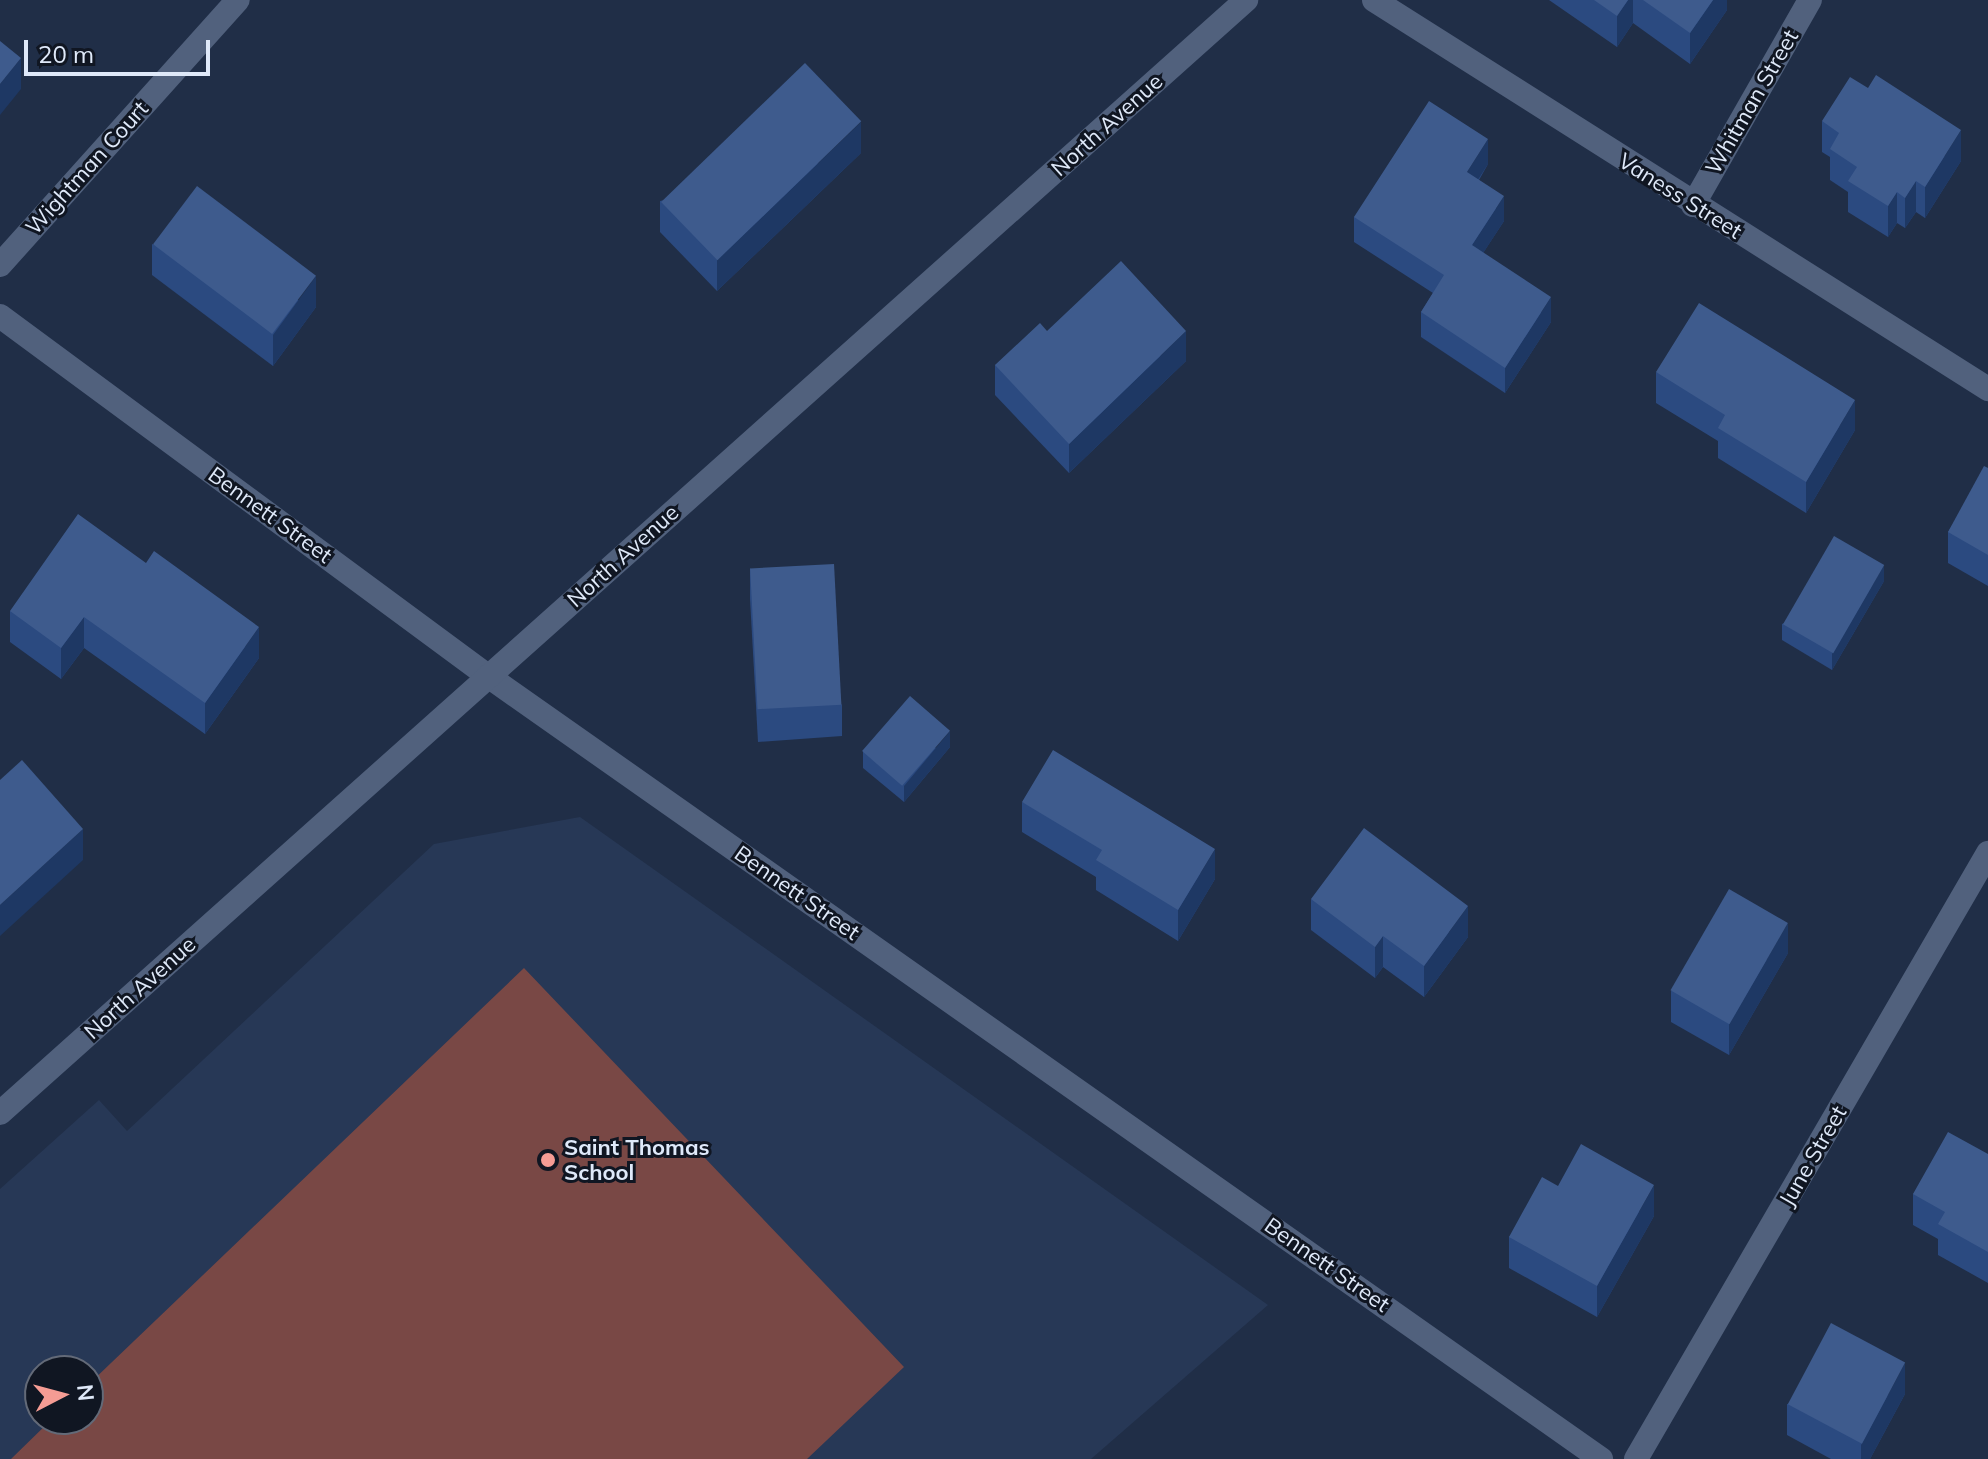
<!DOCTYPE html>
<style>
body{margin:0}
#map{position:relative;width:1988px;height:1459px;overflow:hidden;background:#202e47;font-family:Mulish,sans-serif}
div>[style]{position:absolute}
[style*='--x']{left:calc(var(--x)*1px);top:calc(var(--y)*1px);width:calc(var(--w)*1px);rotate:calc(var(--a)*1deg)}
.built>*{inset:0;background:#273856}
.green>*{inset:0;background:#794845}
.street>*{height:24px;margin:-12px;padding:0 12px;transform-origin:12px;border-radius:12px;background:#51617d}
.wall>*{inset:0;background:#2b4a80}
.shaded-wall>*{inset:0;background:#1e3864}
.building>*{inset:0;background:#3e5b8d;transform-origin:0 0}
.dots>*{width:22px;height:22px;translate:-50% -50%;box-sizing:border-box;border:4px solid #101622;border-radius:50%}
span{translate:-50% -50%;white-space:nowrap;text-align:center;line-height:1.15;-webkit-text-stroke:6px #101622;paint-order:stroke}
.street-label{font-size:22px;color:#dfe9f9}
.poi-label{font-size:22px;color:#dfe9f9;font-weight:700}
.left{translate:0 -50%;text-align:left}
.north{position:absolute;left:24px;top:1355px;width:80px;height:80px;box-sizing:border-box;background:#101622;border:2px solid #636a78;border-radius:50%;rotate:84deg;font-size:22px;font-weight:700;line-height:32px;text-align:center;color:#dfe9f9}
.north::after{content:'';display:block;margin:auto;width:28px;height:36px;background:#f59c94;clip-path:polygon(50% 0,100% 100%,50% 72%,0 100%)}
.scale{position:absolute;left:24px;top:40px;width:186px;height:36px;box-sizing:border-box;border:4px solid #dfe9f9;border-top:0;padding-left:10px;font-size:24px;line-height:28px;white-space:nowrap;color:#dfe9f9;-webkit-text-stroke:6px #101622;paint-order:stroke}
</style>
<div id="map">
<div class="built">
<div style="clip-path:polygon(evenodd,580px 817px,1268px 1305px,1091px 1459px,0 1459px,0 1189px,99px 1100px,127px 1131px,434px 844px,580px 817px,40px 1371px,88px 1371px,88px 1419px,40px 1419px,40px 1371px)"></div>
</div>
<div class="green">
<div style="clip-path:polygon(524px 968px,904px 1367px,807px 1459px,11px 1459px,52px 1419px,88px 1419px,88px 1385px)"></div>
</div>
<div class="street">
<div style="--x:1374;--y:0;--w:727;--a:32.36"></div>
<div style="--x:1693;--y:205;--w:236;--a:-60.3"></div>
<div style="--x:0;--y:265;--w:356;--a:-48.1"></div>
<div style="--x:0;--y:316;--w:606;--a:36.42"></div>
<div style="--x:488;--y:676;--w:1361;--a:35.13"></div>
<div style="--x:0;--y:1113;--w:1671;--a:-41.77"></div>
<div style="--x:1636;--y:1459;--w:701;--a:-59.85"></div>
</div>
<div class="wall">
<div style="clip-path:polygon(1549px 0,1727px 0,1727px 10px,1690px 64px,1633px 23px,1617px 47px)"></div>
<div style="clip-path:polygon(1822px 121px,1961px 161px,1925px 218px,1916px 212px,1905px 228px,1897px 223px,1888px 237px,1848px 212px,1848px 192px,1830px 180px,1830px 157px,1822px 152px)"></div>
<div style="clip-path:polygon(861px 153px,717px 291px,660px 232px,660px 201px)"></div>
<div style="clip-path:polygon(1488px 164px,1479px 180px,1504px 221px,1483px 253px,1551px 322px,1505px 393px,1421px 337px,1421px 312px,1433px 293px,1354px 242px,1354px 217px)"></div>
<div style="clip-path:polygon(152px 244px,316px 307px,273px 366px,152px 275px)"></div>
<div style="clip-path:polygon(1047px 331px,1186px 361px,1069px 473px,995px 395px,995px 365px)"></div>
<div style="clip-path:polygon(1656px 372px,1855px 430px,1806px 513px,1718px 458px,1718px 441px,1656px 403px)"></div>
<div style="clip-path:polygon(1988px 468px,1988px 586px,1948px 563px,1948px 532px)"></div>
<div style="clip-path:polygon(146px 563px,259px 658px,205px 734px,84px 648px,61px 679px,10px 642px,10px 611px)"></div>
<div style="clip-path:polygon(750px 568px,842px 705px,842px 736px,758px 742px,750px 599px)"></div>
<div style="clip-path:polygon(1884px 581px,1832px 670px,1782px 640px,1782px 624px)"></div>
<div style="clip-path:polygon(950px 747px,904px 802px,863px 768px,863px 752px)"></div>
<div style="clip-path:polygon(1022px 802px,1215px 879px,1178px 941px,1096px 890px,1096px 877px,1022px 832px)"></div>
<div style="clip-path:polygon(1311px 899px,1468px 937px,1424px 997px,1383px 967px,1375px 978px,1311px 930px)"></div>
<div style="clip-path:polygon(1788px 953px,1729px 1055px,1671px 1022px,1671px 991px)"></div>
<div style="clip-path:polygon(1988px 1154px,1988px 1283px,1938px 1255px,1938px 1239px,1913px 1225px,1913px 1194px)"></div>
<div style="clip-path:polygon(1558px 1186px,1654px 1216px,1597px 1317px,1509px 1268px,1509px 1237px)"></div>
<div style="clip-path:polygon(1905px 1394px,1870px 1459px,1831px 1459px,1787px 1435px,1787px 1404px)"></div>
</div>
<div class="shaded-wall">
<div style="clip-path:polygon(1628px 0,1633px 0,1633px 23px,1617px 47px,1617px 16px)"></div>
<div style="clip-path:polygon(1713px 0,1727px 0,1727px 10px,1690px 64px,1690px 33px)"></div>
<div style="clip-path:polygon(21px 58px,21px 89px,0 115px,0 84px)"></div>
<div style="clip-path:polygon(861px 122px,861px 153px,717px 291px,717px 260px)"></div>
<div style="clip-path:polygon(1961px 130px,1961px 161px,1925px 218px,1925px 187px)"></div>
<div style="clip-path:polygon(1488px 139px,1488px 164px,1467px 197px,1467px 172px)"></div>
<div style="clip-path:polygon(1916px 181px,1916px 212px,1905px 228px,1905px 198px)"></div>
<div style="clip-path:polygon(1897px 192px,1897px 223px,1888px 237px,1888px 206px)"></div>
<div style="clip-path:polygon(1504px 196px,1504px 221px,1472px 270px,1472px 245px)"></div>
<div style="clip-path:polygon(316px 276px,316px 307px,273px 366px,273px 335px)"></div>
<div style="clip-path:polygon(1551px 297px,1551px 322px,1505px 393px,1505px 368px)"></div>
<div style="clip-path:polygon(1186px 331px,1186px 361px,1069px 473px,1069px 444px)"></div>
<div style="clip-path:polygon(1855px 400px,1855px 430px,1806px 513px,1806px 482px)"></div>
<div style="clip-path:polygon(1884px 565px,1884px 581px,1832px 670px,1832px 654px)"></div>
<div style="clip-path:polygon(84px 617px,84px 648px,61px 679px,61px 648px)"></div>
<div style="clip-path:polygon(259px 627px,259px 658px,205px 734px,205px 703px)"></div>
<div style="clip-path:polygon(950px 731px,950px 747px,904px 802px,904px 786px)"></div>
<div style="clip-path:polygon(83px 829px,83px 860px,0 936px,0 905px)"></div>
<div style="clip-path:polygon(1215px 849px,1215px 879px,1178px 941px,1178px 910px)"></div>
<div style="clip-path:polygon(1468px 906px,1468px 937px,1424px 997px,1424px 966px)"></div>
<div style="clip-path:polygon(1788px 923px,1788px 953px,1729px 1055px,1729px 1024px)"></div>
<div style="clip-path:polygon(1383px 936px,1383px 967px,1375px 978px,1375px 947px)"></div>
<div style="clip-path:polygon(1654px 1185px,1654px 1216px,1597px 1317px,1597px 1286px)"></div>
<div style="clip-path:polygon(1905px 1363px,1905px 1394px,1870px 1459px,1861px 1459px,1861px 1445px)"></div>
</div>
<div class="building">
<div style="clip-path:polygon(1594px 0,1628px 0,1617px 16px)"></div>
<div style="clip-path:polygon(1643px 0,1713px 0,1690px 33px)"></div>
<div style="clip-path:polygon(0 41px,21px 58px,0 84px)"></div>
<div style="left:805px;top:63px;width:81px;height:200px;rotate:46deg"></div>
<div style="clip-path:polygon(1876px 75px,1961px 130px,1925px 187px,1916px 181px,1905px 198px,1897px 192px,1888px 206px,1848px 181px,1857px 167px,1830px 149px,1839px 133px,1822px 121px,1850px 77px,1868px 88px)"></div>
<div style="clip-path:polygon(1429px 101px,1488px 139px,1467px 172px,1504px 196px,1472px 245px,1551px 297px,1505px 368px,1421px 312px,1444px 275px,1354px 217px)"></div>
<div style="left:197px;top:186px;width:149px;height:73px;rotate:37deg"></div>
<div style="clip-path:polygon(1121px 261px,1186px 331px,1069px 444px,995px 365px,1040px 323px,1047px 331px)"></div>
<div style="clip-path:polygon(1699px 303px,1855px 400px,1806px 482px,1718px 428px,1725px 415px,1656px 372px)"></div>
<div style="clip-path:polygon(1984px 466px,1988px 468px,1988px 555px,1948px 532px)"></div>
<div style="clip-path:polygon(78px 514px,146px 563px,154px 551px,259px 627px,205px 703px,84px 617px,61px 648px,10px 611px)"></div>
<div style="left:1834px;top:536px;width:58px;height:102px;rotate:30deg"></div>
<div style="left:834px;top:564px;width:141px;height:84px;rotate:87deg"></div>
<div style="left:910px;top:696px;width:53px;height:73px;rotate:41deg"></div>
<div style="clip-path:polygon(1053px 750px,1215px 849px,1178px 910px,1096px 860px,1102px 850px,1022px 802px)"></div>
<div style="clip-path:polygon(22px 760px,83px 829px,0 905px,0 780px)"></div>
<div style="clip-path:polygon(1364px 828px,1468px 906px,1424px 966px,1383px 936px,1375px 947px,1311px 899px)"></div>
<div style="left:1729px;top:889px;width:68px;height:117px;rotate:30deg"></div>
<div style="clip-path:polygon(1948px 1132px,1988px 1154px,1988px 1252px,1938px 1224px,1945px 1212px,1913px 1194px)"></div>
<div style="clip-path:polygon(1581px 1144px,1654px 1185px,1597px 1286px,1509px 1237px,1542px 1177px,1558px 1186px)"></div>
<div style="left:1831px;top:1323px;width:84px;height:92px;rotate:28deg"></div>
</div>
<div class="dots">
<div style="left:548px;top:1160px;background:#f59c94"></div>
</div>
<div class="street-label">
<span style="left:1752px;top:102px;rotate:-60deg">Whitman Street</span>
<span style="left:1107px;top:125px;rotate:-42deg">North Avenue</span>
<span style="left:87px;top:168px;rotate:-48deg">Wightman Court</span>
<span style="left:1680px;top:196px;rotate:32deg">Vaness Street</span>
<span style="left:270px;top:515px;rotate:36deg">Bennett Street</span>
<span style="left:623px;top:556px;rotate:-42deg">North Avenue</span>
<span style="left:797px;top:893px;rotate:35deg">Bennett Street</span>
<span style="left:140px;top:988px;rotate:-42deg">North Avenue</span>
<span style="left:1813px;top:1156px;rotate:-60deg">June Street</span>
<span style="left:1327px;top:1265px;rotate:35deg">Bennett Street</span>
</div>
<div class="poi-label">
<span class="left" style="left:564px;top:1160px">Saint Thomas<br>School</span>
</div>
<div class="north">N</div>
<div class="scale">20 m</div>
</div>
